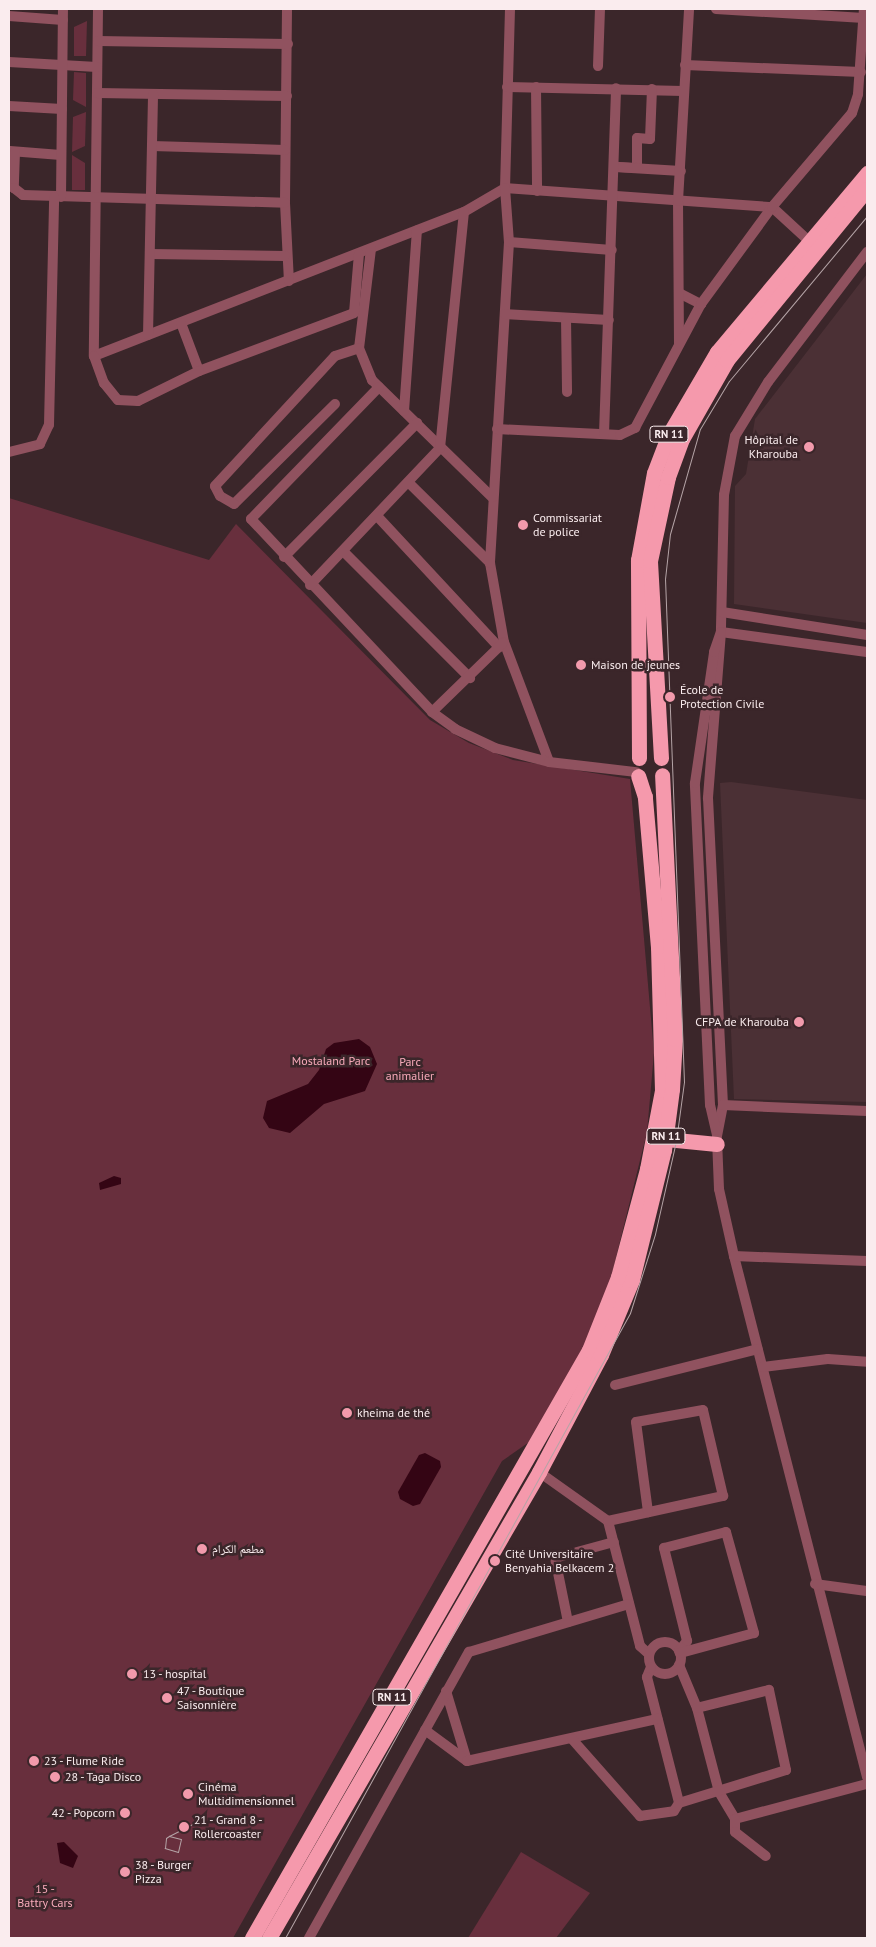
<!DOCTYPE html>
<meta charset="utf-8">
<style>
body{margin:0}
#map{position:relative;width:876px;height:1947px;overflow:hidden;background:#3b262a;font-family:"PT Sans","Noto Naskh Arabic",sans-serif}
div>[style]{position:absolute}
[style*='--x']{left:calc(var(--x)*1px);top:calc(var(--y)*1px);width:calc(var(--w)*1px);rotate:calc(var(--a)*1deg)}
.built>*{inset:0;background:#4b3035}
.green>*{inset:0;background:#682f3d}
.water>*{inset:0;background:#340514}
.minor>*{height:10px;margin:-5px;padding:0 5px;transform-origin:5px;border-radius:5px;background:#90525f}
.minor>.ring{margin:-5px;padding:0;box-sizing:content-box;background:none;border:10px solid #90525f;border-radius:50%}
.highway>*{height:15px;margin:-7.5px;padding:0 7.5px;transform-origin:7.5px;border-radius:7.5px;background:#f599ac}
.tram>*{height:1px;margin:-0.5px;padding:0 0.5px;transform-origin:0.5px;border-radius:0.5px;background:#b5a4a7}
.dots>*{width:14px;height:14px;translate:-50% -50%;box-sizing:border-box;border:2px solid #3b262a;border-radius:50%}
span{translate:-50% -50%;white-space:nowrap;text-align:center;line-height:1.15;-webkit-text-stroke:5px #3b262a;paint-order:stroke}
.shield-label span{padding:1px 4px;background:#3b262a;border:1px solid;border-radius:4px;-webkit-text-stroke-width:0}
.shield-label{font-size:11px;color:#faecee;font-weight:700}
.poi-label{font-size:12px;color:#faecee}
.right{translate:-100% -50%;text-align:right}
.left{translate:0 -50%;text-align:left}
.park-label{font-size:12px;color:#f8aaba}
.frame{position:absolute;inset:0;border:10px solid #faecee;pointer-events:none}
</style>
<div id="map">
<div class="built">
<div style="clip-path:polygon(867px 274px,867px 623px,734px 604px,735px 486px,746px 474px,755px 419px)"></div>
<div style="clip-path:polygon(731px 782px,867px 800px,867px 1102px,734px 1099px,720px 783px)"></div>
</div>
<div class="green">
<div style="clip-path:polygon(87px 21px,86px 56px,74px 56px,74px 27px)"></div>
<div style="clip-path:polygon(74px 72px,86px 73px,86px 107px,73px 100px)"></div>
<div style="clip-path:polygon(86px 112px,85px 146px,72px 152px,73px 117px)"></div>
<div style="clip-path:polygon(72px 155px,85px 163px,85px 190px,72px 190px)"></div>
<div style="clip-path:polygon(9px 498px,209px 560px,236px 524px,430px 720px,469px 743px,513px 760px,630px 779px,654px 1053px,647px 1132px,608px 1290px,585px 1348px,532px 1440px,502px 1461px,233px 1938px,9px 1938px)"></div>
<div style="clip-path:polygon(521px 1852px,590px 1893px,556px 1938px,468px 1938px)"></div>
</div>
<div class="water">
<div style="clip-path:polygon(359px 1039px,370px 1047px,377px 1064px,365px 1091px,324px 1104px,290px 1133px,269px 1128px,263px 1118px,267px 1101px,308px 1084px,319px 1070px,326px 1049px,334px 1043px)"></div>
<div style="clip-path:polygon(114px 1176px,121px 1178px,121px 1184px,100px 1190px,99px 1183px)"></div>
<div style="clip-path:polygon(425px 1453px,440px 1461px,441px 1467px,420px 1504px,413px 1506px,400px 1499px,398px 1492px,419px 1455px)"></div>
<div style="clip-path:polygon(64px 1842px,78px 1856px,73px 1868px,60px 1863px,57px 1843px)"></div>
</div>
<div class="minor">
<div style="--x:98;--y:9;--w:347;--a:90.7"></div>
<div style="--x:94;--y:356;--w:397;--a:-21.3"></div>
<div style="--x:464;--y:212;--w:48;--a:-30.3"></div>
<div style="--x:505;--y:188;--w:268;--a:4.1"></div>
<div style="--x:772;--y:207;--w:50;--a:42.6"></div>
<div style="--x:287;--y:9;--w:194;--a:90.6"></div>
<div style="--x:285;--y:203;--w:78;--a:87.1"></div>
<div style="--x:510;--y:9;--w:179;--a:91.6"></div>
<div style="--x:505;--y:188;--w:54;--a:85.8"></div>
<div style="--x:509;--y:242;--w:322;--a:93.4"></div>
<div style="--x:490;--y:563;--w:80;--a:80"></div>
<div style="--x:504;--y:642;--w:128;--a:69.4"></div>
<div style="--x:716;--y:9;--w:148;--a:3.5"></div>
<div style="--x:9;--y:16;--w:54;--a:4.2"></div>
<div style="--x:98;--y:41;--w:190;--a:0.9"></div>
<div style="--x:9;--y:62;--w:88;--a:3.3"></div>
<div style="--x:685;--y:65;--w:176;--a:2.3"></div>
<div style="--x:598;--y:66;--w:57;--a:-88"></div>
<div style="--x:507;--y:87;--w:176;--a:1.3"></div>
<div style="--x:536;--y:87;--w:104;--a:89.4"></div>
<div style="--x:652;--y:89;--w:50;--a:92.3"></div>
<div style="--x:650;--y:139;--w:13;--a:-176"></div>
<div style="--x:637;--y:138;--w:30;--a:90"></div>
<div style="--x:637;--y:168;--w:22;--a:-177"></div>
<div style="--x:615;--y:167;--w:66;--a:3.5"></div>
<div style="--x:97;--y:93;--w:190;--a:0.9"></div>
<div style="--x:9;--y:106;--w:53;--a:3.2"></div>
<div style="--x:152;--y:146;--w:133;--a:1.7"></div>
<div style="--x:10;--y:151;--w:51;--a:4.5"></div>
<div style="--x:15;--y:152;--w:36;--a:92"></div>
<div style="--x:14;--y:188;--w:11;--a:38"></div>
<div style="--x:23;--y:195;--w:262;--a:1.7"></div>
<div style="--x:61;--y:197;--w:188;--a:-89.4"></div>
<div style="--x:509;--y:242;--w:103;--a:4.4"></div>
<div style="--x:371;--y:249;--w:100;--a:96.9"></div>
<div style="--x:359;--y:348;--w:35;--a:68"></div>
<div style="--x:372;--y:380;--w:168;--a:44.3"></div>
<div style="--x:867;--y:252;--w:163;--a:127.3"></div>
<div style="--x:768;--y:382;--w:63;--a:121.4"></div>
<div style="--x:735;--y:436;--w:60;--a:100.6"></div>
<div style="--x:724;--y:495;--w:137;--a:91.3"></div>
<div style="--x:721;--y:632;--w:147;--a:7.8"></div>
<div style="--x:150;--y:254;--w:135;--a:0.8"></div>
<div style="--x:679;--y:293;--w:25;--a:27"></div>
<div style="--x:505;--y:314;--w:104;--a:3.3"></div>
<div style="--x:566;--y:318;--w:74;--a:89.2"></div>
<div style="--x:181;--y:323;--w:51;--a:69.4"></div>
<div style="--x:199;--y:371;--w:165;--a:-20.5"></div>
<div style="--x:354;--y:313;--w:59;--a:-85.2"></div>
<div style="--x:148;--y:335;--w:241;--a:-88.8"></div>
<div style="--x:679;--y:344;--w:143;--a:-90.4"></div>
<div style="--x:678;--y:201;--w:192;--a:-86.7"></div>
<div style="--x:94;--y:356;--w:29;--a:70"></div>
<div style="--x:104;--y:383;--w:22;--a:51"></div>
<div style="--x:118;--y:400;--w:20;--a:3"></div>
<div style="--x:138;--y:401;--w:68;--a:-26.2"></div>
<div style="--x:379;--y:387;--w:184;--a:134.1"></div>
<div style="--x:251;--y:519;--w:265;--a:46.8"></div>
<div style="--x:432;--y:712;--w:29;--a:36"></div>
<div style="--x:455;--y:729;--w:44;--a:25.4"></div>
<div style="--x:495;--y:748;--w:56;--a:14.5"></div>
<div style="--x:549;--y:762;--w:88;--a:6.6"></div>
<div style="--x:335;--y:404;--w:142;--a:135.3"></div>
<div style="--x:234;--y:504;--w:16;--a:-150"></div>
<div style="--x:220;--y:496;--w:11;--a:-117"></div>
<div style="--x:215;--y:486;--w:177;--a:-47.3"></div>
<div style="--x:335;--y:356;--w:25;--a:-18"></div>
<div style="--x:404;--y:411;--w:181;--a:-85.9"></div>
<div style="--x:497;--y:429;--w:123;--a:2.8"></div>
<div style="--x:620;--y:435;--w:17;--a:-25"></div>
<div style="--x:635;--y:428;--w:140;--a:-62"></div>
<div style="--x:701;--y:304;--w:120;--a:-53.8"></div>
<div style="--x:772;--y:207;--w:123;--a:-49.6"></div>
<div style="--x:852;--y:113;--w:20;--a:-72"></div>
<div style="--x:858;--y:94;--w:85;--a:-86"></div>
<div style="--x:604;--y:434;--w:346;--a:-88"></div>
<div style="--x:9;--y:452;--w:32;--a:-14"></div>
<div style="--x:40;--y:444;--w:21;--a:-65"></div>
<div style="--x:49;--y:425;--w:228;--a:-88.7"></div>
<div style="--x:409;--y:483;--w:114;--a:44.6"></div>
<div style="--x:378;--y:517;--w:178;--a:47.1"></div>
<div style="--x:345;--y:553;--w:177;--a:45"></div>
<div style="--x:284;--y:557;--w:189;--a:-45.2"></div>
<div style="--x:310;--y:585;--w:189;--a:-46.5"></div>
<div style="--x:440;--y:448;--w:237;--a:-84.2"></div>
<div style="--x:722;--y:612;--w:147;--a:9"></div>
<div style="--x:721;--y:632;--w:167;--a:94.5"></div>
<div style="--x:708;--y:798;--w:307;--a:87.2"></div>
<div style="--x:723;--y:1105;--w:31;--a:101"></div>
<div style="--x:717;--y:1135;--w:31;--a:-103"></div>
<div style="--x:710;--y:1105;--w:322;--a:-92.7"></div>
<div style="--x:695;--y:783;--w:132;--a:-81.7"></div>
<div style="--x:714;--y:652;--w:21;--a:-71"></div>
<div style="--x:432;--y:712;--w:99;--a:-44.2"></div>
<div style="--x:723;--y:1105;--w:144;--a:2.4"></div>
<div style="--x:717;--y:1139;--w:50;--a:87.7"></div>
<div style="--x:719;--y:1189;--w:69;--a:77.4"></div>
<div style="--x:734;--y:1256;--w:538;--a:75.68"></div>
<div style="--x:734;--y:1256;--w:133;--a:2.2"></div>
<div style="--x:763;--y:1367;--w:65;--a:-7"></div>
<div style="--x:828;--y:1359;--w:39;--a:4"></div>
<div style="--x:615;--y:1385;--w:147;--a:-14.1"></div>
<div style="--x:539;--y:1472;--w:85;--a:35.4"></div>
<div style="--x:608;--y:1521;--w:129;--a:75.6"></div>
<div style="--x:640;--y:1646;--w:12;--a:42"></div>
<div style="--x:608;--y:1521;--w:118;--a:-12.3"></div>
<div style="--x:723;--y:1496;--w:88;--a:-103.1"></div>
<div style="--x:703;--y:1410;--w:68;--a:169.8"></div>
<div style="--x:636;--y:1422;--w:91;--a:82.4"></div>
<div style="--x:815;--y:1584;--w:52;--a:7.7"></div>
<div style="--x:568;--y:1622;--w:65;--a:-101.5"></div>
<div style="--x:555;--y:1558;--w:61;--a:-15.2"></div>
<div class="ring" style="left:649px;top:1642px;width:22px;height:22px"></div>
<div style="--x:679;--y:1651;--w:13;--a:-51"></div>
<div style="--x:687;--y:1641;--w:96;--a:-103.9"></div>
<div style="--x:664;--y:1548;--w:64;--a:-14.5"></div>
<div style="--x:726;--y:1532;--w:105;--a:74.5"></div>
<div style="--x:754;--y:1633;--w:77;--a:164.9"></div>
<div style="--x:679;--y:1665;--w:47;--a:67.3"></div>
<div style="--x:697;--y:1708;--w:87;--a:75.3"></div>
<div style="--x:719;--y:1792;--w:31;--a:59"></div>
<div style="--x:735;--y:1819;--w:137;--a:-14.9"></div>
<div style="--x:651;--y:1667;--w:11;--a:112"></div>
<div style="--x:647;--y:1677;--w:130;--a:75.7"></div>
<div style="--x:679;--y:1803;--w:112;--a:-17.1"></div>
<div style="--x:786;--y:1770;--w:82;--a:-102"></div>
<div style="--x:769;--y:1690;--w:74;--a:166"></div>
<div style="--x:446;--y:1691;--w:73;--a:73.3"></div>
<div style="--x:425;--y:1730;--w:52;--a:36.4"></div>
<div style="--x:467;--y:1761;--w:195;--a:-12.5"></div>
<div style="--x:572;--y:1739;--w:103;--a:48.6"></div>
<div style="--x:640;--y:1816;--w:34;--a:-8"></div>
<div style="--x:674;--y:1811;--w:9;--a:-58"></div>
<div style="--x:735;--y:1819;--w:13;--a:90"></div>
<div style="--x:735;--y:1832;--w:39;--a:38"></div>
<div style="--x:309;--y:1938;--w:328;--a:-60.8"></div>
<div style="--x:469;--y:1652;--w:167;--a:-16.7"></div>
</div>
<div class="highway">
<div style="--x:639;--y:758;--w:198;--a:-90.3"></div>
<div style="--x:638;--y:560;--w:88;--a:-79.6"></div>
<div style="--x:654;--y:473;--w:42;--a:-69"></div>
<div style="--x:669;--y:434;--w:95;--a:-59.7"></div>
<div style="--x:717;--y:352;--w:234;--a:-50"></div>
<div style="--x:661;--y:758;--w:197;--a:-93.2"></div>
<div style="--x:650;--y:561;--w:86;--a:-77.9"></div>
<div style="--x:668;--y:477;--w:40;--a:-69.8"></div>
<div style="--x:682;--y:439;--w:91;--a:-60.3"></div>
<div style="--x:727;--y:360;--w:221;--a:-50.7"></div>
<div style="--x:666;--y:1139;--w:51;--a:5.6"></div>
<div style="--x:252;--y:1938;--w:678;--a:-60.18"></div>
<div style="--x:589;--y:1350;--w:79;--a:-68.3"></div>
<div style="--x:618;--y:1277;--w:112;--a:-75"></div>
<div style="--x:647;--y:1169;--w:80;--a:-79.2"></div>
<div style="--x:662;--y:1090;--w:143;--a:-91.6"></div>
<div style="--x:658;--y:947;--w:151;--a:-95"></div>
<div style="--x:645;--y:797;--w:22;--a:-108"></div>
<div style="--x:269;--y:1938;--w:539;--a:-59.91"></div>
<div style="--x:539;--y:1472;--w:132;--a:-62.1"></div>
<div style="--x:601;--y:1355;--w:81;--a:-67.5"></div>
<div style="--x:632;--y:1280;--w:134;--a:-76.2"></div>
<div style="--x:664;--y:1150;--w:62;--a:-82.5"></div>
<div style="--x:672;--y:1089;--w:50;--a:-86.6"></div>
<div style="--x:675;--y:1039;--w:264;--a:-92.8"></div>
</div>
<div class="tram">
<div style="--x:169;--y:1836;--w:12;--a:14"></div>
<div style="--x:181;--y:1839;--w:13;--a:103"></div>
<div style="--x:178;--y:1852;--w:14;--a:-163"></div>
<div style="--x:165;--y:1848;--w:10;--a:-84"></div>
<div style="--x:166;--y:1838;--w:4;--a:-34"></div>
<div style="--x:169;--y:1836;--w:28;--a:-27"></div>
<div style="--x:285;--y:1938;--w:714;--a:-61.1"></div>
<div style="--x:630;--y:1313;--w:83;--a:-72.4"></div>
<div style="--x:655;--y:1234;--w:95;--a:-77.3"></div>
<div style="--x:676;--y:1141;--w:60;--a:-82.3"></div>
<div style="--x:684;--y:1082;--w:503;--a:-92.16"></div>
<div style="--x:665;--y:579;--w:45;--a:-83.7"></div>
<div style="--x:670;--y:534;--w:109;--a:-74.1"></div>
<div style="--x:700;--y:429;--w:56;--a:-58.9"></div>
<div style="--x:729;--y:381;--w:215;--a:-50.1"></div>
</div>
<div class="dots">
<div style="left:809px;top:447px;background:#f29aac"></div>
<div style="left:523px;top:525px;background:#f29aac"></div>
<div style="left:581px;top:665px;background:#f29aac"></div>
<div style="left:670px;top:697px;background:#f29aac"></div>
<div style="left:799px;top:1022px;background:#f29aac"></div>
<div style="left:347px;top:1413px;background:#f29aac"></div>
<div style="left:202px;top:1549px;background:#f29aac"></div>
<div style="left:495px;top:1561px;background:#f29aac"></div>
<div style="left:132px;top:1674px;background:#f29aac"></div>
<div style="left:167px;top:1698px;background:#f29aac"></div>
<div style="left:34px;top:1761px;background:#f29aac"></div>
<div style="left:55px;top:1777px;background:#f29aac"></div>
<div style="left:188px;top:1794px;background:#f29aac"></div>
<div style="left:125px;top:1813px;background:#f29aac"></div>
<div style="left:184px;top:1827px;background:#f29aac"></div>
<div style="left:125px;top:1872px;background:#f29aac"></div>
</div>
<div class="shield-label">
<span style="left:669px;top:434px">RN 11</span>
<span style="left:666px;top:1136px">RN 11</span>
<span style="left:392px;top:1697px">RN 11</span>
</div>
<div class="poi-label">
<span class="right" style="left:798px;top:447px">Hôpital de<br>Kharouba</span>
<span class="left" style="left:533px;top:525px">Commissariat<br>de police</span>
<span class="left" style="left:591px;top:665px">Maison de jeunes</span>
<span class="left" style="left:680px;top:697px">École de<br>Protection Civile</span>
<span class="right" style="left:789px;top:1022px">CFPA de Kharouba</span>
<span class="left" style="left:357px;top:1413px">kheima de thé</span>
<span class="left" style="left:212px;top:1549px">مطعم الكرام</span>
<span class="left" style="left:505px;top:1561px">Cité Universitaire<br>Benyahia Belkacem 2</span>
<span class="left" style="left:143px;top:1674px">13 - hospital</span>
<span class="left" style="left:177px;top:1698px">47 - Boutique<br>Saisonnière</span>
<span class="left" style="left:44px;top:1761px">23 - Flume Ride</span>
<span class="left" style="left:65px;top:1777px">28 - Taga Disco</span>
<span class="left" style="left:198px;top:1794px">Cinéma<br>Multidimensionnel</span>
<span class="right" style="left:115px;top:1813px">42 - Popcorn</span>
<span class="left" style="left:194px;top:1827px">21 - Grand 8 -<br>Rollercoaster</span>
<span class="left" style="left:135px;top:1872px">38 - Burger<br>Pizza</span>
</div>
<div class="park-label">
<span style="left:331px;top:1061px">Mostaland Parc</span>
<span style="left:410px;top:1069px">Parc<br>animalier</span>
<span style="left:45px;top:1896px">15 -<br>Battry Cars</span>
</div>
<div class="frame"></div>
</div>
